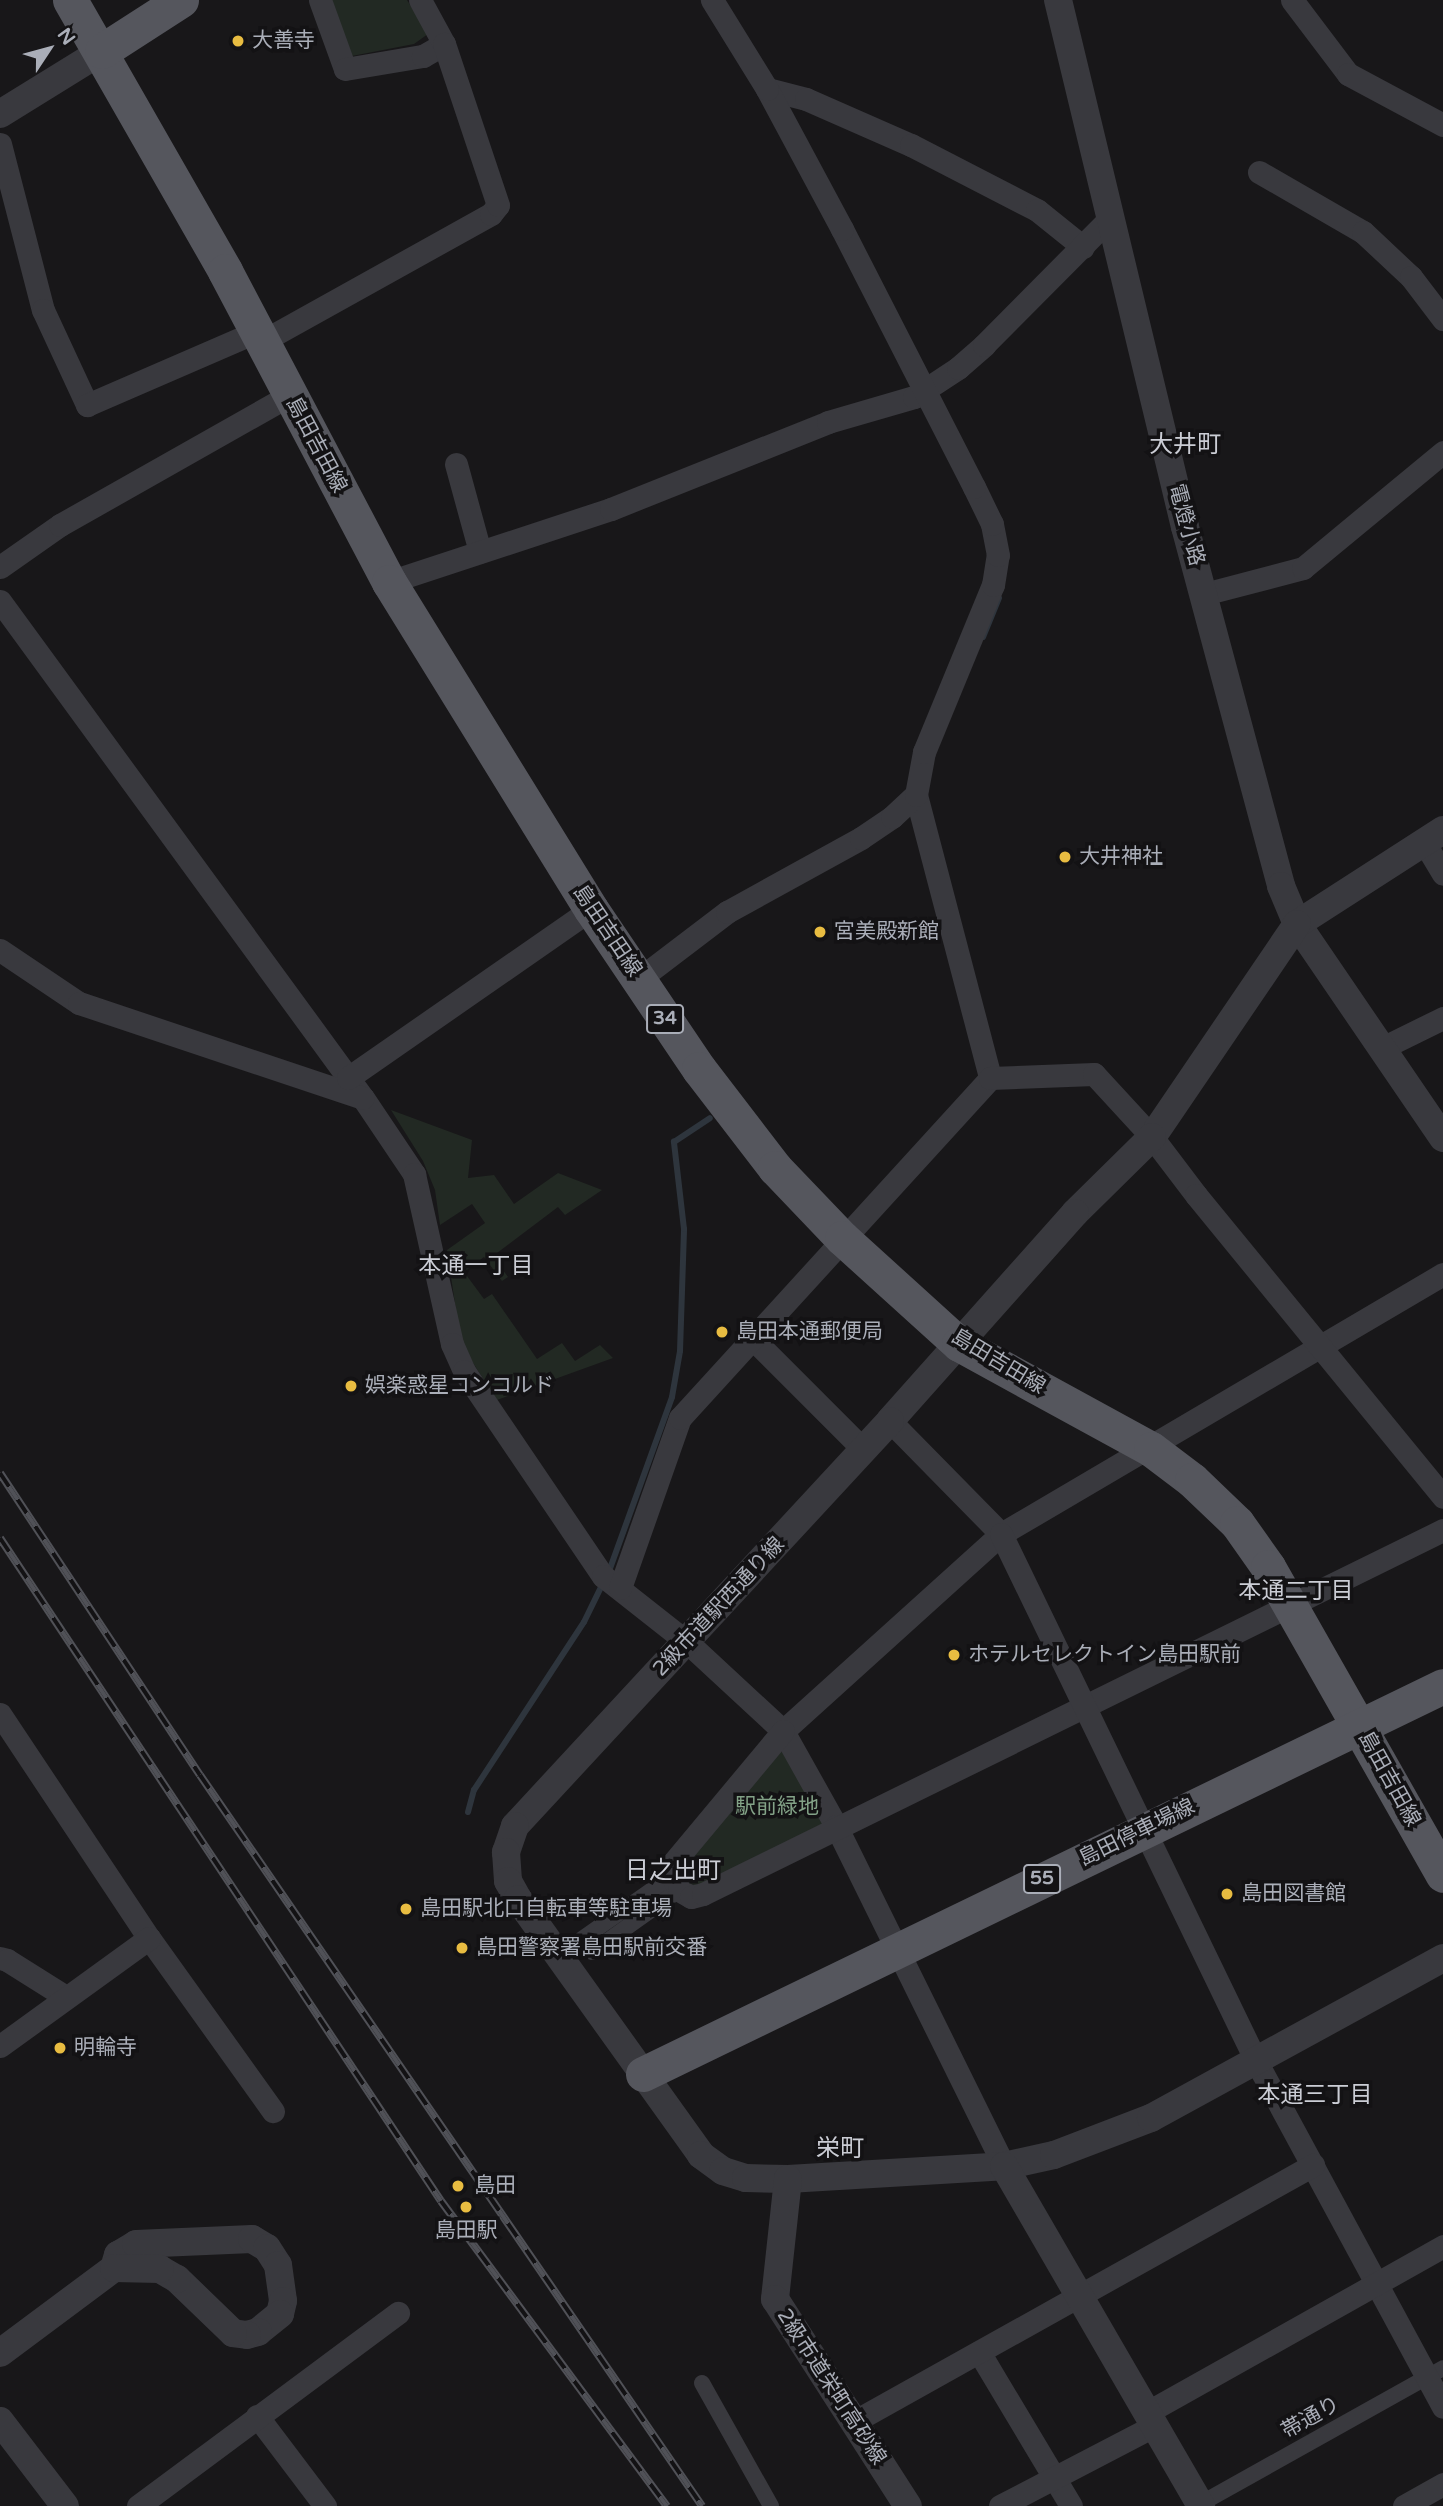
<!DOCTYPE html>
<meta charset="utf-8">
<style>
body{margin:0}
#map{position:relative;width:1443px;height:2506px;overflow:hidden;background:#181719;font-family:"Varela Round","Noto Sans JP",sans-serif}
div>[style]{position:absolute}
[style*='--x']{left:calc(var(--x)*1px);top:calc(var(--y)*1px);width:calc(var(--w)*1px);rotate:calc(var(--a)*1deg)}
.green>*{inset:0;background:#222923}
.stream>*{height:6px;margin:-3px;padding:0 3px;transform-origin:3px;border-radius:3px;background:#2e353d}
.pedestrian>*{height:16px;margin:-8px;padding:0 8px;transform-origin:8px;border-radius:8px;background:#39393e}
.minor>*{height:23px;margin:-11.5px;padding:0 11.5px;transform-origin:11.5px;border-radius:11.5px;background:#39393e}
.tertiary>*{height:28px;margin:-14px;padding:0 14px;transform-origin:14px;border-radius:14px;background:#39393e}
.primary>*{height:35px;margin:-17.5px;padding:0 17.5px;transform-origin:17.5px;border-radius:17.5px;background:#55565d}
.rail>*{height:8px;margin-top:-4px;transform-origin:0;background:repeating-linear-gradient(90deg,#131214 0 16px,#505157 0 32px);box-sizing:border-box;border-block:2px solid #505157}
.dots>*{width:19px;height:19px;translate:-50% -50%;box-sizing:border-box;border:4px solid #131214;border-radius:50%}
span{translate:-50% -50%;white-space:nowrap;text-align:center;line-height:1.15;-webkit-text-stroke:7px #131214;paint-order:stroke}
.shield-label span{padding:2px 5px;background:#131214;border:2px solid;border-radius:5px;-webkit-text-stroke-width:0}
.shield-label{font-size:19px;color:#aaaeb8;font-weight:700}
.poi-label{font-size:21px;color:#aaaeb8}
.left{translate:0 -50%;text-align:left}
.street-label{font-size:21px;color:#aaaeb8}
.park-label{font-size:21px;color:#83a287}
.neighbourhood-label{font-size:23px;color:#cbcdd5}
.quarter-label{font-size:24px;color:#cbcdd5}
.north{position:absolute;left:14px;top:14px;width:70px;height:70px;-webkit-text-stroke:5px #131214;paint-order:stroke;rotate:54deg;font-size:19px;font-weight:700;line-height:28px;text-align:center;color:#aaaeb8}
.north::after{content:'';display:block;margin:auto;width:24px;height:32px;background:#aaaeb8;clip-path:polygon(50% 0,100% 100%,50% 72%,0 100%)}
</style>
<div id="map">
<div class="green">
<div style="clip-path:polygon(331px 0,407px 0,428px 34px,414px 44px,352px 56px)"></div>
<div style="clip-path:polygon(391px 1110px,472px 1140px,468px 1178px,494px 1175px,514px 1204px,558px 1173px,602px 1190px,565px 1215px,558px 1207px,493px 1256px,508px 1277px,502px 1281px,484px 1257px,464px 1272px,484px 1299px,492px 1294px,537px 1359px,562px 1343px,575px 1361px,600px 1345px,613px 1358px,497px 1400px,473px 1363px,460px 1337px,447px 1250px,485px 1223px,472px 1204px,440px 1225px,435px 1190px,423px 1161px)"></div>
<div style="clip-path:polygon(772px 1752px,790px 1752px,827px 1817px,821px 1828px,700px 1886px,688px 1884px,680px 1874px,687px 1852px)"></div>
</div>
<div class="stream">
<div style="--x:983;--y:637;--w:42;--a:-67.7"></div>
<div style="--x:608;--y:1574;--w:188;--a:-70.1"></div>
<div style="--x:672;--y:1397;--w:47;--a:-80.1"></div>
<div style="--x:680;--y:1351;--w:122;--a:-88.1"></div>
<div style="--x:684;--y:1229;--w:88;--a:-96.6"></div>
<div style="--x:674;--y:1142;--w:43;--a:-33.7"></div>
<div style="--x:468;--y:1812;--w:23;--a:-75"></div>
<div style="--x:474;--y:1790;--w:201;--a:-56.8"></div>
<div style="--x:584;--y:1622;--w:43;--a:-64"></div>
</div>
<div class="pedestrian">
<div style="--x:582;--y:1939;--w:110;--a:-35"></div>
<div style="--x:592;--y:1952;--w:107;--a:-35.5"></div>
<div style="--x:702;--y:2383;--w:141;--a:60.7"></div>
<div style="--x:1200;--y:2504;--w:278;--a:-29.2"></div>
</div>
<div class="minor">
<div style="--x:320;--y:0;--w:73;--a:70.1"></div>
<div style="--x:345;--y:69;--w:79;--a:-9.5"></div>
<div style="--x:423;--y:56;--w:24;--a:-30"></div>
<div style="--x:444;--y:44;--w:50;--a:-118.6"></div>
<div style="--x:1292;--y:0;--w:93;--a:52.9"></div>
<div style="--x:1348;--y:74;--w:108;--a:28.2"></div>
<div style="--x:767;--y:89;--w:40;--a:14.4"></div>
<div style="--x:806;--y:99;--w:115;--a:23.7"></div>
<div style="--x:911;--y:145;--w:142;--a:27.3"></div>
<div style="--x:1037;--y:210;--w:59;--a:38.8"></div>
<div style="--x:0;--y:144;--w:171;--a:75.5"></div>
<div style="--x:43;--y:310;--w:105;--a:65.1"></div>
<div style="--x:87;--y:405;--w:184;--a:-23.4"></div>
<div style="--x:1259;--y:172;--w:120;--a:30"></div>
<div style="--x:1363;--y:232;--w:66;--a:43.2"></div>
<div style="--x:1411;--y:277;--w:53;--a:52.7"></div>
<div style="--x:261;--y:342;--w:263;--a:-29.1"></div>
<div style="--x:491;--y:214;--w:11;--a:-52"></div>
<div style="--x:498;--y:205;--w:170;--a:-108.5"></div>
<div style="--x:456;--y:464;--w:91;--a:74.7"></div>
<div style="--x:0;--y:567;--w:73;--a:-35"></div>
<div style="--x:60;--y:525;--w:264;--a:-29.5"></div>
<div style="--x:389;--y:582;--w:234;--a:-18.2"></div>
<div style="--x:611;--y:509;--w:234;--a:-21.8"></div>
<div style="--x:828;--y:422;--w:90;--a:-16.2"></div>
<div style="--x:914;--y:397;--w:53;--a:-33.4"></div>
<div style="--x:958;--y:368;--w:35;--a:-41"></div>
<div style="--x:984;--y:345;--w:179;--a:-45.2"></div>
<div style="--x:1204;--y:594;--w:102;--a:-14.7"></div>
<div style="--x:1303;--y:568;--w:182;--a:-39.6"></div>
<div style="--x:0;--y:601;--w:615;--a:53.86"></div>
<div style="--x:363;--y:1098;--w:92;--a:56.1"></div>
<div style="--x:414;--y:1174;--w:174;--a:77.4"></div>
<div style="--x:452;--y:1344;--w:30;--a:66"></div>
<div style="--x:464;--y:1371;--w:248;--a:55.9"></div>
<div style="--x:603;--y:1576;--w:107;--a:38.2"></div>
<div style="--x:687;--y:1642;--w:131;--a:42.8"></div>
<div style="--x:783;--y:1731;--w:109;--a:60.8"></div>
<div style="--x:836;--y:1826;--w:379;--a:63.7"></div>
<div style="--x:916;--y:795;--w:293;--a:75.3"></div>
<div style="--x:1424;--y:842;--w:37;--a:59"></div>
<div style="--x:0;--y:950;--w:95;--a:33.9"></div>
<div style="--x:79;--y:1003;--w:299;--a:18.5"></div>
<div style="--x:639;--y:979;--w:111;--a:-37.3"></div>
<div style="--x:727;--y:912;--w:153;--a:-28.9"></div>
<div style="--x:861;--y:838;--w:37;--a:-34"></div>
<div style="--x:892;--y:817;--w:33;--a:-43"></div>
<div style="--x:916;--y:795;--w:44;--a:-79.5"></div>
<div style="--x:924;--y:752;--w:181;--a:-67.6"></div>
<div style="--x:993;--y:585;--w:30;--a:-81"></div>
<div style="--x:998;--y:555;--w:32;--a:-101"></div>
<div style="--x:992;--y:524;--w:41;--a:-115.9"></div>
<div style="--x:974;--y:487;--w:290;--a:-117.1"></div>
<div style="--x:842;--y:229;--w:159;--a:-118.2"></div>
<div style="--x:767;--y:89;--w:105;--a:-121.7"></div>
<div style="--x:1382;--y:1048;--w:68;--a:-26.2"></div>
<div style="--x:348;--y:1078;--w:296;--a:-34.8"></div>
<div style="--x:1443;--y:1274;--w:513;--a:149.53"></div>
<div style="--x:1001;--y:1534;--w:294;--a:137.9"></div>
<div style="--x:783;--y:1731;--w:172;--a:129.8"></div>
<div style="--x:673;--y:1863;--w:13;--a:94"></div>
<div style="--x:672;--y:1876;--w:16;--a:63"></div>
<div style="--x:679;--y:1890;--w:14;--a:30"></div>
<div style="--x:691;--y:1897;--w:12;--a:-14"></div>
<div style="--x:703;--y:1894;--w:825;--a:-26.19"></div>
<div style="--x:752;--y:1338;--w:157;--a:45"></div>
<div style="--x:890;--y:1421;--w:158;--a:45.5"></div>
<div style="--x:1001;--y:1534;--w:585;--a:64.18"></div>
<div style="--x:1256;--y:2061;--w:393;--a:61.6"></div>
<div style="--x:620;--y:1588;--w:180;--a:-70.6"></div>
<div style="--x:680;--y:1418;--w:460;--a:-47.6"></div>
<div style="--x:990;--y:1078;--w:104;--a:-2.2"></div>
<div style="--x:1094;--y:1074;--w:86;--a:47.4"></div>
<div style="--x:1152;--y:1137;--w:73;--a:52.8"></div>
<div style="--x:1196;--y:1195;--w:390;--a:50.7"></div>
<div style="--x:0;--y:1714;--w:269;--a:56.4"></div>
<div style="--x:149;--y:1938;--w:213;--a:54.4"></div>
<div style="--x:0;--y:1958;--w:7;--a:16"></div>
<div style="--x:7;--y:1960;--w:70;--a:32.1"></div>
<div style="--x:0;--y:2046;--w:184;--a:-35.9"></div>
<div style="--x:979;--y:2352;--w:179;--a:59.1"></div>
<div style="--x:1146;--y:2413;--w:341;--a:-29.3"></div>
<div style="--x:257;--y:2416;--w:113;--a:52.9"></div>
<div style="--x:855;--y:2421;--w:525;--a:-29.2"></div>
<div style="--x:138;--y:2506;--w:324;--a:-36.6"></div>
<div style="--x:1000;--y:2506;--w:174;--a:-27.5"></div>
<div style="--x:1404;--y:2506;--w:45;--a:-29.4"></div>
</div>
<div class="tertiary">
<div style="--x:1058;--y:0;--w:542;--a:76.45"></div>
<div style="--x:1185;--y:527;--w:372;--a:75"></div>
<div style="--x:1281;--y:886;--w:41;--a:67.2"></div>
<div style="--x:1297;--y:924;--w:259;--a:55.7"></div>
<div style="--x:0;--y:114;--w:120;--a:-31.7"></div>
<div style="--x:1443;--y:830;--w:174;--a:147.2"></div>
<div style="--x:1297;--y:924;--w:258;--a:124.2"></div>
<div style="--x:1152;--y:1137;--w:108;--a:135.4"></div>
<div style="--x:1075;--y:1213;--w:278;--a:131.7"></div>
<div style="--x:890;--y:1421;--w:552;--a:132.8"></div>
<div style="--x:515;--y:1826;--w:28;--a:109"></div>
<div style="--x:506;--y:1852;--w:29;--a:86"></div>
<div style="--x:508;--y:1881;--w:21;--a:61"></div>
<div style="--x:518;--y:1899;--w:315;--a:54.4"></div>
<div style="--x:701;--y:2155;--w:27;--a:36"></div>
<div style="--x:723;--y:2171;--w:24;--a:17"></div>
<div style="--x:746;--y:2178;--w:42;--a:1.4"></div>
<div style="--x:788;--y:2179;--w:216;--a:-3.4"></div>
<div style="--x:1004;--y:2166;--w:51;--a:-12.4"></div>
<div style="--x:1054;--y:2155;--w:104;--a:-20.9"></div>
<div style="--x:1151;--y:2118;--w:333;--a:-28.7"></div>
<div style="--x:1004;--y:2166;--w:393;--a:59.9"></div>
<div style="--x:788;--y:2179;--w:121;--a:96.2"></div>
<div style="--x:775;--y:2299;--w:246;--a:57.3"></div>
<div style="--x:0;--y:2353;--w:142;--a:-36.7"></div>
<div style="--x:114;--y:2268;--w:14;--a:-73"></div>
<div style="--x:118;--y:2255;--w:21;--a:-31"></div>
<div style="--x:136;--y:2244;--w:116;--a:-2.5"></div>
<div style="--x:252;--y:2239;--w:17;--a:31"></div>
<div style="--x:267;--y:2248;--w:20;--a:57"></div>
<div style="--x:278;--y:2265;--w:36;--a:82"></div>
<div style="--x:283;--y:2301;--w:13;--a:103"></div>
<div style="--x:280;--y:2314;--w:28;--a:141"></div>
<div style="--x:258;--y:2332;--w:11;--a:165"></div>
<div style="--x:247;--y:2335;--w:14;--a:-172"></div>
<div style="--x:233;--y:2333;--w:78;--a:-136"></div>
<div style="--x:177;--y:2279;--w:20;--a:-150"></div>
<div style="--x:160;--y:2269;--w:46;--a:-178.8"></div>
<div style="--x:0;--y:2421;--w:107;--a:52.6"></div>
</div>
<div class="primary">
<div style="--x:70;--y:0;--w:312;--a:60.2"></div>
<div style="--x:225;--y:271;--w:352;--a:62.2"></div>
<div style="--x:389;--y:582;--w:384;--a:58.3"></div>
<div style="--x:591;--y:909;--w:193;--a:56"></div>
<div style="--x:699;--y:1069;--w:125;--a:52.5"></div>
<div style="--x:775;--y:1168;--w:97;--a:46.3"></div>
<div style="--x:842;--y:1238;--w:158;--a:42.2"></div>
<div style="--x:959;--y:1344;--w:219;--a:28.7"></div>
<div style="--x:1151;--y:1449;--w:51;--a:37.1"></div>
<div style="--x:1192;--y:1480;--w:62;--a:43.7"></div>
<div style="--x:1237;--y:1523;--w:54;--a:54.8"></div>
<div style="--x:1268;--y:1567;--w:354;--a:60.4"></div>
<div style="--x:102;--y:51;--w:94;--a:-32.8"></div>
<div style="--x:643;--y:2074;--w:889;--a:-25.87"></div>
</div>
<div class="rail">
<div style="--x:0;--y:1473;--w:362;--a:56.5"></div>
<div style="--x:200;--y:1775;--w:887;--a:55.52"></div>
<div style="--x:0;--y:1538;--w:796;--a:56.37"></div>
<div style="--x:441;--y:2201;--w:380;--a:53.5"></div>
</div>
<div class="dots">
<div style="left:238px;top:41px;background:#e8bc41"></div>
<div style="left:1065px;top:857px;background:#e8bc41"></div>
<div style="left:820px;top:932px;background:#e8bc41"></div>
<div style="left:722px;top:1332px;background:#e8bc41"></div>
<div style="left:351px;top:1386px;background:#e8bc41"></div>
<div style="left:954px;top:1655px;background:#e8bc41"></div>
<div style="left:1227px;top:1894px;background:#e8bc41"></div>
<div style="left:406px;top:1909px;background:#e8bc41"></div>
<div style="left:462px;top:1948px;background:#e8bc41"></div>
<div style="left:60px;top:2048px;background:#e8bc41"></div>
<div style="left:458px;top:2186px;background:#e8bc41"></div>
<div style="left:466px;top:2207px;background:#e8bc41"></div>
</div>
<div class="shield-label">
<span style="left:665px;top:1019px">34</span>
<span style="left:1042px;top:1879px">55</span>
</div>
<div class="poi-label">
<span class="left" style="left:252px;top:41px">大善寺</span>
<span class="left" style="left:1079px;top:857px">大井神社</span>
<span class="left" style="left:834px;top:932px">宮美殿新館</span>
<span class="left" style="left:736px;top:1332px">島田本通郵便局</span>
<span class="left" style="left:365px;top:1386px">娯楽惑星コンコルド</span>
<span class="left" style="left:968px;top:1655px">ホテルセレクトイン島田駅前</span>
<span class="left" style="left:1241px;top:1894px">島田図書館</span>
<span class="left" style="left:420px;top:1909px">島田駅北口自転車等駐車場</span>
<span class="left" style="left:476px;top:1948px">島田警察署島田駅前交番</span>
<span class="left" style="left:74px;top:2048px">明輪寺</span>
<span class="left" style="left:474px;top:2186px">島田</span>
<span style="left:466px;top:2231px">島田駅</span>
</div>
<div class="street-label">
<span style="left:316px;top:445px;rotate:62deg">島田吉田線</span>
<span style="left:1186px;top:525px;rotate:75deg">電燈小路</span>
<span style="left:607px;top:931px;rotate:56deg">島田吉田線</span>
<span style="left:998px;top:1362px;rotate:31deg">島田吉田線</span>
<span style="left:719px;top:1607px;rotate:-47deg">2級市道駅西通り線</span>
<span style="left:1389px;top:1779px;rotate:61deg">島田吉田線</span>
<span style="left:1137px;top:1833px;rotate:-26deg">島田停車場線</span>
<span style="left:831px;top:2387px;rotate:57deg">2級市道栄町高砂線</span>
<span style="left:1311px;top:2418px;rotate:-29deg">帯通り</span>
</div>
<div class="park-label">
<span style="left:777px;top:1807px">駅前緑地</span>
</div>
<div class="neighbourhood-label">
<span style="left:476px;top:1266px">本通一丁目</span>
<span style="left:1296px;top:1591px">本通二丁目</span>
<span style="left:1315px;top:2095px">本通三丁目</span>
</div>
<div class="quarter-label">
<span style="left:1185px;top:445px">大井町</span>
<span style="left:673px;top:1871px">日之出町</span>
<span style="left:840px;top:2149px">栄町</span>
</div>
<div class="north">N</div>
</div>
